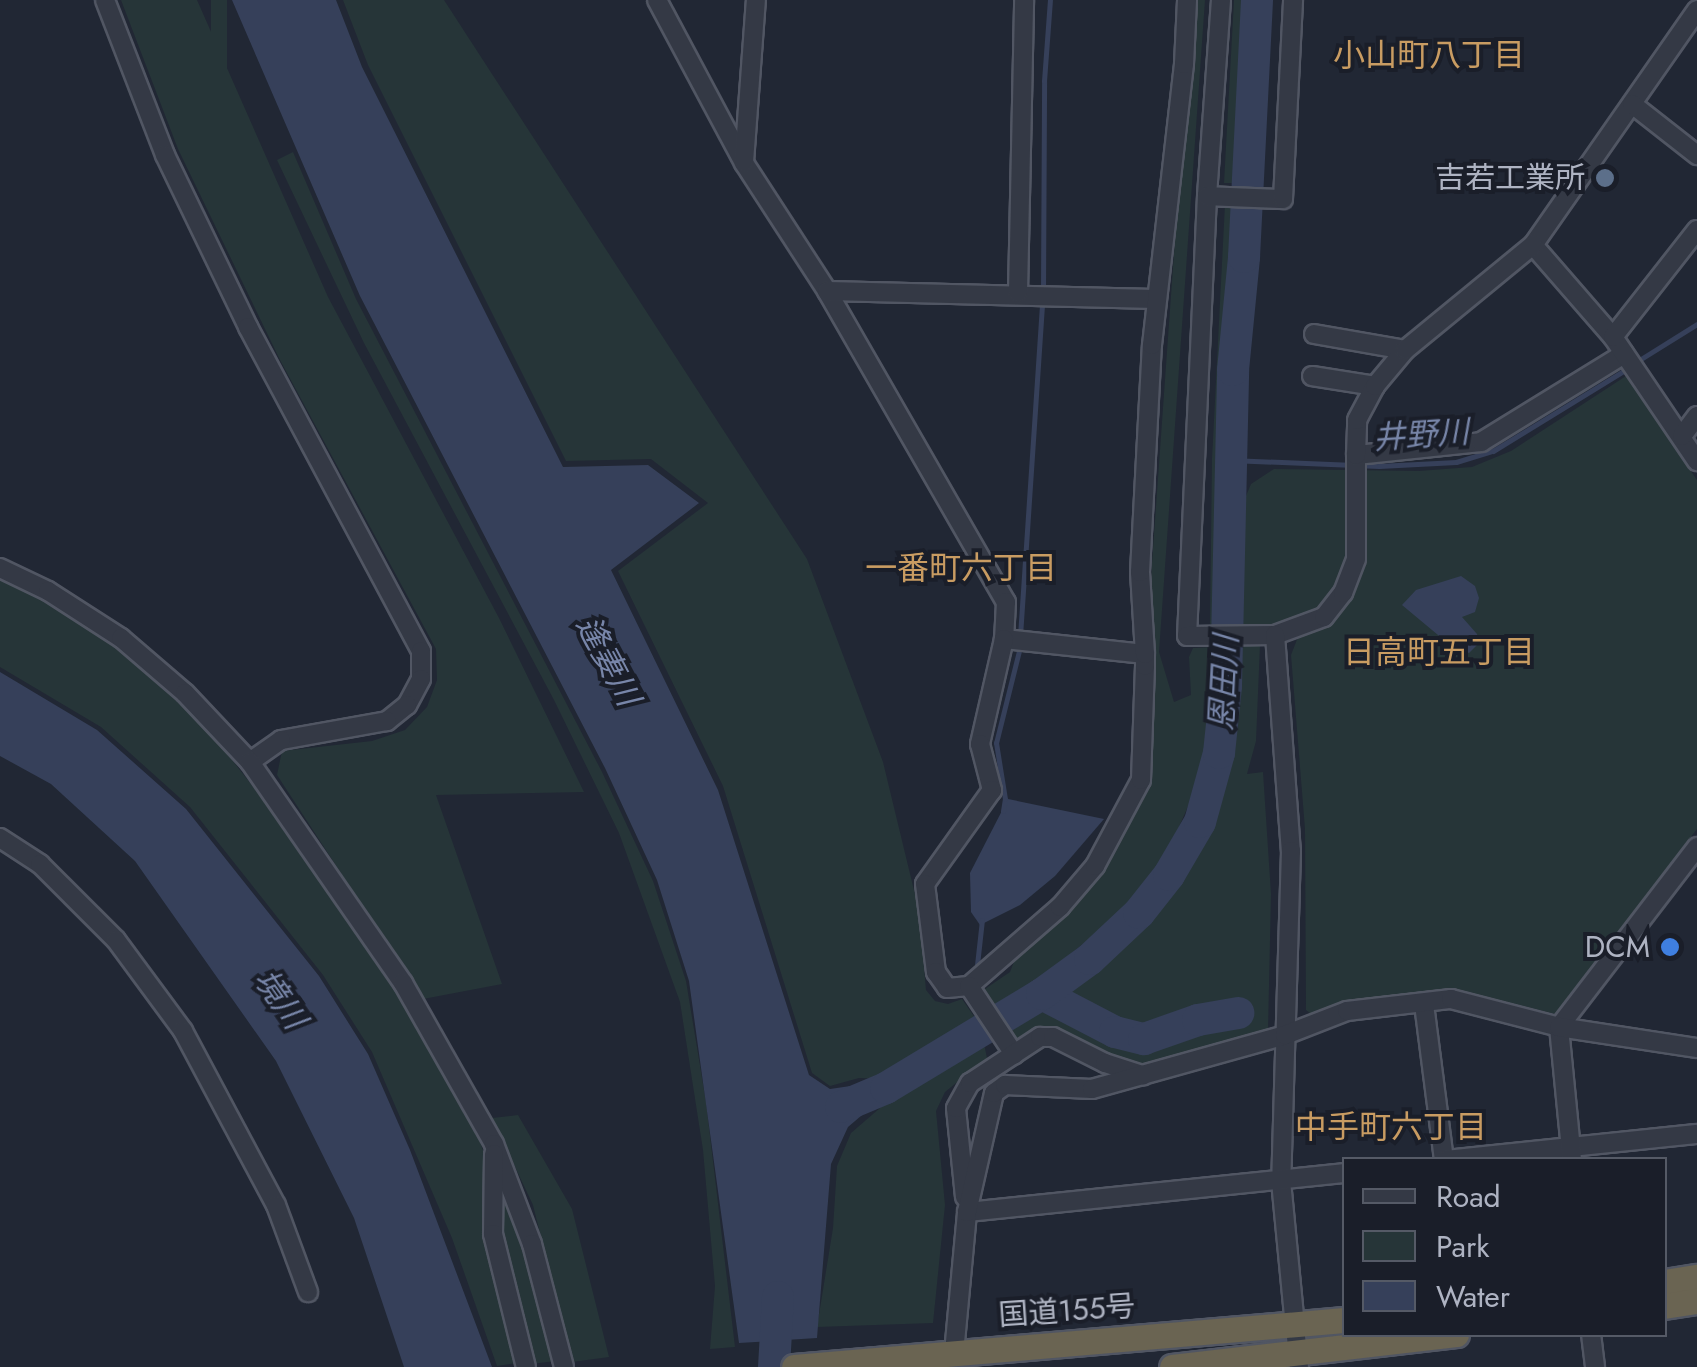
<!DOCTYPE html>
<meta charset="utf-8">
<style>
body{margin:0}
#map{position:relative;width:1697px;height:1367px;overflow:hidden;background:#212734;font-family:Jost,"Noto Sans JP",sans-serif}
div>[style]{position:absolute}
[style*='--x']{left:calc(var(--x)*1px);top:calc(var(--y)*1px);width:calc(var(--w)*1px);rotate:calc(var(--a)*1deg)}
.green>*{inset:0;background:#263538;transform-origin:0 0}
.water>*{inset:0;background:#36405a}
.stream>*{height:5px;margin:-2.5px;padding:0 2.5px;transform-origin:2.5px;border-radius:2.5px;background:#36405a}
.river>*{height:32px;margin:-16px;padding:0 16px;transform-origin:16px;border-radius:16px;background:#36405a}
.roads{filter:drop-shadow(2px 0 #515663) drop-shadow(-2px 0 #515663) drop-shadow(0 2px #515663) drop-shadow(0 -2px #515663)}
.minor>*{height:18px;margin:-9px;padding:0 9px;transform-origin:9px;border-radius:9px;background:#343945}
.highway>*{height:25px;margin:-12.5px;padding:0 12.5px;transform-origin:12.5px;border-radius:12.5px;background:#6a6452}
.dots>*{width:28px;height:28px;translate:-50% -50%;box-sizing:border-box;border:5px solid #1a1e29;border-radius:50%}
span{translate:-50% -50%;white-space:nowrap;text-align:center;line-height:1.15;-webkit-text-stroke:8px #1a1e29;paint-order:stroke}
.poi-label{font-size:30px;color:#aeb3c2}
.right{translate:-100% -50%;text-align:right}
.street-label{font-size:30px;color:#aeb3c2}
.neighbourhood-label{font-size:32px;color:#c99c62}
.water-label{font-size:32px;color:#7886a9;font-style:italic}
.legend{position:absolute;left:1342px;top:1157px;width:325px;height:180px;box-sizing:border-box;background:#1a1e29;border:2px solid #555a66;margin:0;padding:12px 18px;list-style:none;font-size:30px;color:#aeb3c2}
.legend li{display:flex;align-items:center;gap:20px;height:50px}
.legend b{width:50px;border:2px solid #555a66}
</style>
<div id="map">
<div class="green">
<div style="clip-path:polygon(121px 0,197px 0,328px 297px,499px 618px,584px 792px,436px 795px,502px 984px,423px 999px,277px 775px,282px 751px,372px 741px,405px 730px,427px 707px,437px 680px,436px 649px,280px 360px,178px 149px)"></div>
<div style="left:211px;top:0;width:16px;height:148px"></div>
<div style="clip-path:polygon(343px 0,444px 0,807px 559px,883px 762px,919px 911px,926px 990px,935px 1001px,948px 1004px,962px 999px,978px 1022px,888px 1079px,859px 1078px,830px 1086px,812px 1073px,723px 786px,618px 571px,708px 503px,651px 459px,566px 461px,368px 65px)"></div>
<div style="clip-path:polygon(1192px 0,1205px 0,1159px 652px,1174px 702px,1191px 695px,1189px 657px,1193px 648px,1215px 647px,1210px 728px,1200px 779px,1167px 854px,1118px 916px,1044px 975px,993px 1008px,982px 991px,1010px 972px,1019px 949px,1064px 908px,1144px 780px,1147px 633px)"></div>
<div style="clip-path:polygon(1234px 0,1243px 0,1236px 183px,1224px 183px)"></div>
<div style="clip-path:polygon(293px 152px,356px 299px,602px 772px,653px 881px,686px 981px,706px 1102px,735px 1347px,710px 1349px,715px 1286px,703px 1150px,680px 1002px,619px 833px,554px 700px,364px 343px,277px 160px)"></div>
<div style="clip-path:polygon(1225px 204px,1235px 205px,1222px 461px,1221px 623px,1210px 624px,1212px 459px)"></div>
<div style="clip-path:polygon(1626px 376px,1697px 480px,1697px 829px,1555px 1014px,1455px 989px,1344px 1003px,1316px 1018px,1306px 1010px,1305px 829px,1291px 655px,1298px 637px,1277px 624px,1240px 629px,1246px 496px,1251px 484px,1274px 469px,1419px 471px,1472px 467px,1511px 451px)"></div>
<div style="clip-path:polygon(0 578px,22px 586px,93px 629px,204px 724px,261px 797px,400px 995px,473px 1123px,487px 1161px,484px 1235px,517px 1363px,497px 1366px,452px 1238px,372px 1052px,323px 975px,190px 807px,101px 727px,0 667px)"></div>
<div style="clip-path:polygon(1241px 644px,1260px 645px,1256px 741px,1247px 774px,1263px 772px,1271px 894px,1268px 1031px,1153px 1068px,1126px 1066px,1046px 1028px,1016px 1045px,1007px 1031px,1033px 1013px,1050px 1012px,1110px 1041px,1140px 1049px,1249px 1020px,1244px 1005px,1148px 1032px,1117px 1028px,1056px 996px,1111px 958px,1152px 918px,1189px 868px,1211px 826px,1229px 771px,1238px 724px)"></div>
<div style="clip-path:polygon(983px 1039px,987px 1058px,945px 1092px,936px 1111px,945px 1205px,933px 1323px,817px 1327px,833px 1228px,837px 1166px,851px 1133px,902px 1089px)"></div>
<div style="clip-path:polygon(518px 1115px,572px 1209px,609px 1357px,572px 1362px,533px 1205px,492px 1118px)"></div>
<div style="clip-path:polygon(502px 1184px,507px 1184px,556px 1361px,531px 1364px,500px 1233px)"></div>
</div>
<div class="water">
<div style="clip-path:polygon(232px 0,336px 0,362px 67px,563px 467px,648px 465px,699px 503px,611px 570px,718px 790px,809px 1075px,830px 1089px,878px 1082px,882px 1098px,848px 1127px,831px 1164px,817px 1338px,739px 1343px,689px 981px,657px 880px,605px 768px,360px 296px)"></div>
<div style="clip-path:polygon(1461px 576px,1475px 586px,1479px 598px,1475px 612px,1462px 617px,1477px 634px,1479px 643px,1469px 653px,1444px 640px,1402px 605px,1416px 590px)"></div>
<div style="clip-path:polygon(0 672px,97px 730px,186px 809px,319px 976px,368px 1054px,410px 1150px,492px 1367px,404px 1367px,354px 1218px,276px 1061px,135px 861px,51px 784px,0 756px)"></div>
<div style="clip-path:polygon(1008px 799px,1104px 819px,1055px 876px,1020px 905px,980px 925px,971px 912px,970px 873px)"></div>
</div>
<div class="stream">
<div style="--x:1043;--y:292;--w:211;--a:-89.7"></div>
<div style="--x:1044;--y:81;--w:81;--a:-85.8"></div>
<div style="--x:1636;--y:362;--w:72;--a:-31.9"></div>
<div style="--x:1230;--y:460;--w:149;--a:2.3"></div>
<div style="--x:1379;--y:466;--w:77;--a:-3"></div>
<div style="--x:1456;--y:462;--w:39;--a:-17"></div>
<div style="--x:1493;--y:451;--w:157;--a:-31.5"></div>
<div style="--x:1020;--y:636;--w:334;--a:-86.2"></div>
<div style="--x:1003;--y:811;--w:12;--a:-81"></div>
<div style="--x:1005;--y:799;--w:57;--a:-99.1"></div>
<div style="--x:996;--y:743;--w:99;--a:-76"></div>
<div style="--x:976;--y:974;--w:54;--a:-83.7"></div>
<div style="--x:979;--y:1015;--w:15;--a:79"></div>
</div>
<div class="river">
<div style="--x:1042;--y:994;--w:82;--a:27.5"></div>
<div style="--x:1115;--y:1032;--w:30;--a:14"></div>
<div style="--x:1144;--y:1039;--w:57;--a:-19.4"></div>
<div style="--x:1198;--y:1020;--w:41;--a:-9.9"></div>
<div style="--x:841;--y:1107;--w:49;--a:-22.9"></div>
<div style="--x:886;--y:1088;--w:182;--a:-31.1"></div>
<div style="--x:1042;--y:994;--w:59;--a:-36.1"></div>
<div style="--x:1090;--y:959;--w:67;--a:-43.2"></div>
<div style="--x:1139;--y:913;--w:48;--a:-51.7"></div>
<div style="--x:1169;--y:875;--w:61;--a:-59.7"></div>
<div style="--x:1200;--y:822;--w:72;--a:-74.6"></div>
<div style="--x:1219;--y:753;--w:67;--a:-84"></div>
<div style="--x:1226;--y:686;--w:316;--a:-88.7"></div>
<div style="--x:1233;--y:370;--w:114;--a:-84.4"></div>
<div style="--x:1244;--y:257;--w:257;--a:-87.1"></div>
<div style="--x:774;--y:1367;--w:70;--a:-86.7"></div>
</div>
<div class="roads">
<div class="minor">
<div style="--x:105;--y:0;--w:166;--a:68.8"></div>
<div style="--x:165;--y:155;--w:191;--a:64.2"></div>
<div style="--x:248;--y:327;--w:367;--a:61.9"></div>
<div style="--x:421;--y:651;--w:28;--a:90"></div>
<div style="--x:421;--y:679;--w:30;--a:118"></div>
<div style="--x:407;--y:705;--w:26;--a:141"></div>
<div style="--x:387;--y:721;--w:108;--a:169.8"></div>
<div style="--x:281;--y:740;--w:38;--a:145"></div>
<div style="--x:657;--y:0;--w:185;--a:61.9"></div>
<div style="--x:744;--y:163;--w:153;--a:57"></div>
<div style="--x:827;--y:291;--w:359;--a:60.1"></div>
<div style="--x:1006;--y:602;--w:37;--a:93"></div>
<div style="--x:1221;--y:0;--w:196;--a:94.1"></div>
<div style="--x:1207;--y:196;--w:440;--a:92.6"></div>
<div style="--x:1187;--y:636;--w:88;--a:-0.7"></div>
<div style="--x:1275;--y:635;--w:52;--a:-20.2"></div>
<div style="--x:1324;--y:617;--w:31;--a:-52"></div>
<div style="--x:1343;--y:593;--w:36;--a:-69"></div>
<div style="--x:1356;--y:559;--w:104;--a:-90"></div>
<div style="--x:1356;--y:455;--w:126;--a:-5.9"></div>
<div style="--x:1481;--y:442;--w:168;--a:-31.6"></div>
<div style="--x:1697;--y:10;--w:287;--a:124.9"></div>
<div style="--x:1533;--y:245;--w:122;--a:49"></div>
<div style="--x:1613;--y:337;--w:150;--a:55.9"></div>
<div style="--x:1632;--y:104;--w:83;--a:38.1"></div>
<div style="--x:744;--y:162;--w:162;--a:-85.8"></div>
<div style="--x:1207;--y:196;--w:76;--a:2.3"></div>
<div style="--x:1283;--y:199;--w:199;--a:-87.1"></div>
<div style="--x:827;--y:291;--w:329;--a:1.4"></div>
<div style="--x:1018;--y:293;--w:293;--a:-88.8"></div>
<div style="--x:1314;--y:334;--w:92;--a:10"></div>
<div style="--x:1613;--y:337;--w:136;--a:-51.9"></div>
<div style="--x:1312;--y:376;--w:64;--a:9"></div>
<div style="--x:1682;--y:436;--w:25;--a:-53"></div>
<div style="--x:1356;--y:455;--w:35;--a:-88"></div>
<div style="--x:1357;--y:420;--w:38;--a:-62"></div>
<div style="--x:1375;--y:386;--w:47;--a:-50.2"></div>
<div style="--x:1405;--y:350;--w:166;--a:-39.4"></div>
<div style="--x:0;--y:568;--w:53;--a:25.6"></div>
<div style="--x:48;--y:591;--w:87;--a:32.8"></div>
<div style="--x:121;--y:638;--w:84;--a:40.7"></div>
<div style="--x:185;--y:693;--w:95;--a:46.7"></div>
<div style="--x:250;--y:762;--w:269;--a:55.3"></div>
<div style="--x:403;--y:983;--w:185;--a:60.5"></div>
<div style="--x:494;--y:1144;--w:107;--a:69.2"></div>
<div style="--x:532;--y:1244;--w:127;--a:75.4"></div>
<div style="--x:1275;--y:635;--w:217;--a:85.8"></div>
<div style="--x:1291;--y:851;--w:330;--a:91.7"></div>
<div style="--x:1281;--y:1181;--w:187;--a:84.5"></div>
<div style="--x:1145;--y:654;--w:142;--a:-173.9"></div>
<div style="--x:1004;--y:639;--w:108;--a:102.9"></div>
<div style="--x:980;--y:744;--w:48;--a:75.4"></div>
<div style="--x:992;--y:790;--w:115;--a:125.5"></div>
<div style="--x:925;--y:884;--w:89;--a:82.9"></div>
<div style="--x:936;--y:972;--w:19;--a:55"></div>
<div style="--x:947;--y:988;--w:22;--a:-5"></div>
<div style="--x:969;--y:986;--w:121;--a:-41"></div>
<div style="--x:1060;--y:907;--w:54;--a:-49.5"></div>
<div style="--x:1095;--y:866;--w:98;--a:-61.9"></div>
<div style="--x:1141;--y:780;--w:114;--a:-88"></div>
<div style="--x:1145;--y:666;--w:12;--a:-90"></div>
<div style="--x:1145;--y:654;--w:82;--a:-93.5"></div>
<div style="--x:1140;--y:572;--w:227;--a:-87"></div>
<div style="--x:1152;--y:345;--w:283;--a:-83.5"></div>
<div style="--x:1184;--y:64;--w:64;--a:-87.3"></div>
<div style="--x:0;--y:838;--w:48;--a:33"></div>
<div style="--x:40;--y:864;--w:107;--a:45"></div>
<div style="--x:116;--y:940;--w:113;--a:53.6"></div>
<div style="--x:183;--y:1031;--w:197;--a:61.9"></div>
<div style="--x:276;--y:1205;--w:93;--a:69.8"></div>
<div style="--x:969;--y:986;--w:82;--a:56.5"></div>
<div style="--x:1424;--y:1004;--w:157;--a:82.7"></div>
<div style="--x:494;--y:1154;--w:80;--a:90.7"></div>
<div style="--x:493;--y:1234;--w:137;--a:76.1"></div>
<div style="--x:1445;--y:1160;--w:253;--a:-5.9"></div>
<div style="--x:1572;--y:1160;--w:134;--a:-95.6"></div>
<div style="--x:1559;--y:1027;--w:227;--a:-52.5"></div>
<div style="--x:965;--y:1197;--w:89;--a:-95.8"></div>
<div style="--x:956;--y:1108;--w:29;--a:-61"></div>
<div style="--x:970;--y:1083;--w:84;--a:-33.3"></div>
<div style="--x:1040;--y:1037;--w:13;--a:0"></div>
<div style="--x:1053;--y:1037;--w:58;--a:26.6"></div>
<div style="--x:1105;--y:1063;--w:40;--a:18"></div>
<div style="--x:967;--y:1212;--w:379;--a:-5.9"></div>
<div style="--x:1591;--y:1334;--w:33;--a:83"></div>
<div style="--x:954;--y:1353;--w:142;--a:-84.7"></div>
<div style="--x:967;--y:1212;--w:122;--a:-77.2"></div>
<div style="--x:994;--y:1093;--w:14;--a:-36"></div>
<div style="--x:1005;--y:1085;--w:87;--a:2.6"></div>
<div style="--x:1092;--y:1089;--w:200;--a:-15.6"></div>
<div style="--x:1285;--y:1035;--w:66;--a:-21.2"></div>
<div style="--x:1347;--y:1011;--w:105;--a:-6.6"></div>
<div style="--x:1451;--y:999;--w:112;--a:14.5"></div>
<div style="--x:1559;--y:1027;--w:140;--a:8.7"></div>
</div>
<div class="highway">
<div style="--x:1664;--y:1282;--w:33;--a:-9"></div>
<div style="--x:1664;--y:1306;--w:33;--a:-9"></div>
<div style="--x:794;--y:1367;--w:552;--a:-4.88"></div>
<div style="--x:1172;--y:1367;--w:286;--a:-6.6"></div>
</div>
</div>
<div class="dots">
<div style="left:1605px;top:178px;background:#5c6f8a"></div>
<div style="left:1670px;top:947px;background:#3f7fe0"></div>
</div>
<div class="poi-label">
<span class="right" style="left:1585px;top:178px">吉若工業所</span>
<span class="right" style="left:1650px;top:947px">DCM</span>
</div>
<div class="street-label">
<span style="left:1067px;top:1311px;rotate:-4deg">国道155号</span>
</div>
<div class="neighbourhood-label">
<span style="left:1429px;top:55px">小山町八丁目</span>
<span style="left:961px;top:568px">一番町六丁目</span>
<span style="left:1439px;top:652px">日高町五丁目</span>
<span style="left:1391px;top:1127px">中手町六丁目</span>
</div>
<div class="water-label">
<span style="left:1421px;top:435px;rotate:-4deg">井野川</span>
<span style="left:608px;top:661px;rotate:62deg">逢妻川</span>
<span style="left:1224px;top:683px;rotate:-87deg">恩田川</span>
<span style="left:280px;top:999px;rotate:55deg">境川</span>
</div>
<ul class="legend">
<li><b style="height:12px;background:#343945"></b>Road</li>
<li><b style="height:28px;background:#263538"></b>Park</li>
<li><b style="height:28px;background:#36405a"></b>Water</li>
</ul>
</div>
